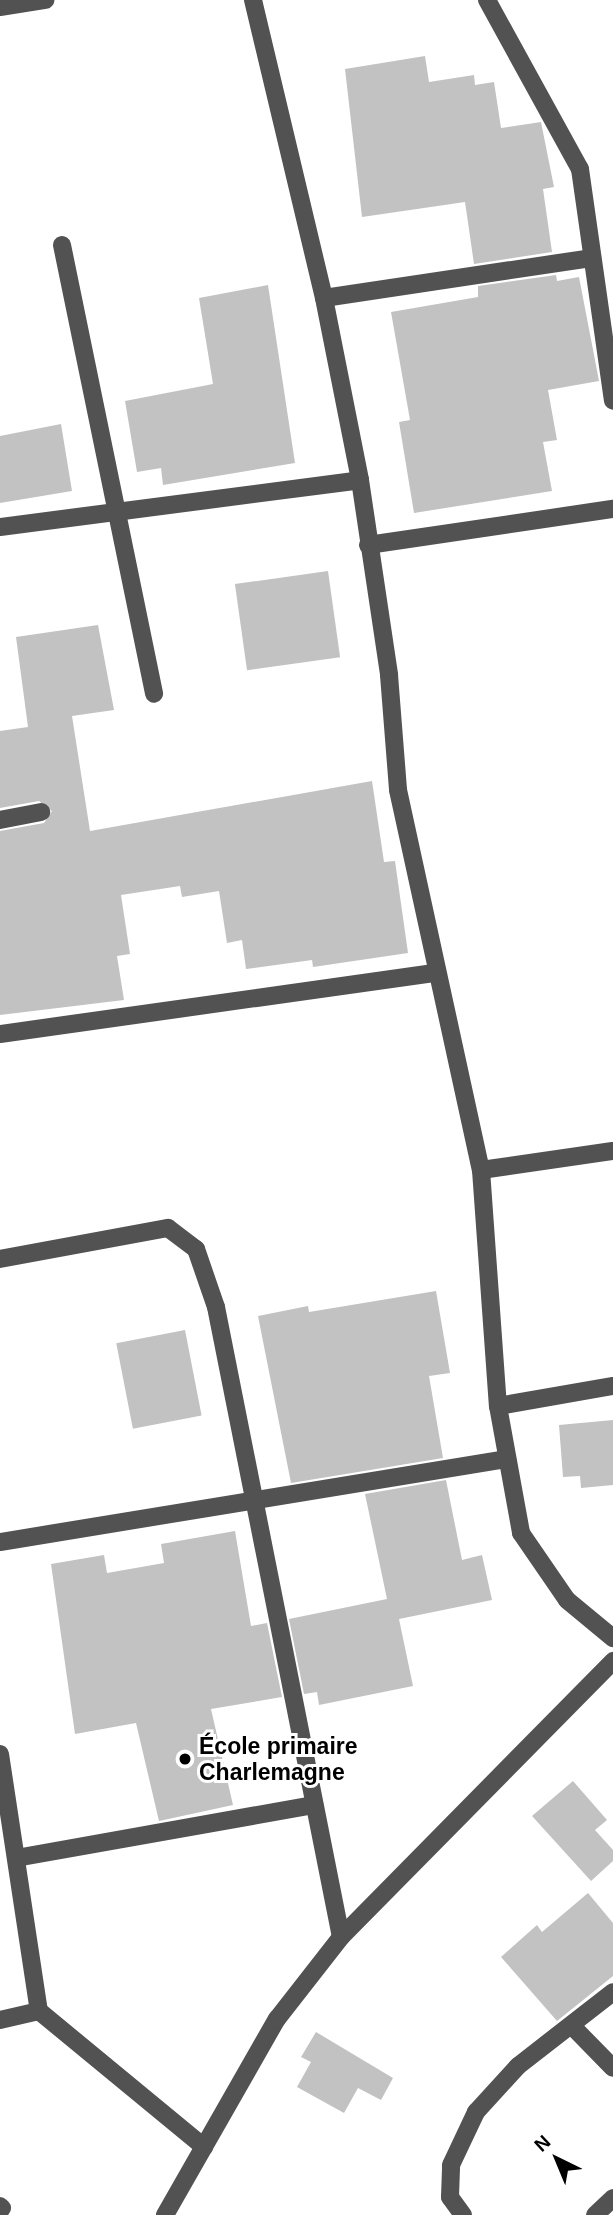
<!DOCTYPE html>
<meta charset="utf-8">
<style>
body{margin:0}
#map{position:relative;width:613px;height:2215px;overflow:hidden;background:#fff;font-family:Helvetica,sans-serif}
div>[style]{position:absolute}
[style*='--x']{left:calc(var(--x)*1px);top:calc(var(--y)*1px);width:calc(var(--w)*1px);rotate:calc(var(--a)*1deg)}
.building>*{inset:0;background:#c2c2c2;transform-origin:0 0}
.minor>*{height:18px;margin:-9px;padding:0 9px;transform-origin:9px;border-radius:9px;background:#525252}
.dots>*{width:19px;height:19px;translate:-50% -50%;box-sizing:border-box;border:4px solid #fff;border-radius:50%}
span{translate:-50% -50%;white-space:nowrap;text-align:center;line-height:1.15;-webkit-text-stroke:6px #fff;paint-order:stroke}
.poi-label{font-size:23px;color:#000;font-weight:700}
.left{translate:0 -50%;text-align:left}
.north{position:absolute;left:522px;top:2124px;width:70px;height:70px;-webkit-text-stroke:5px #fff;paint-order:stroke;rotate:317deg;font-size:19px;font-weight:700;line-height:28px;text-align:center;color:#000}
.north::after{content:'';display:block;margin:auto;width:24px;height:32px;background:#000;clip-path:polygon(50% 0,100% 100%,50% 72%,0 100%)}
</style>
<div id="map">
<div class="building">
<div style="clip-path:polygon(425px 56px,429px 82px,474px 75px,475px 85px,494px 82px,501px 128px,541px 122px,554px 187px,543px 189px,552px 252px,474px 264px,465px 202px,362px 217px,345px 69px)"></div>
<div style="clip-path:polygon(556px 275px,557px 281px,579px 277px,599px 381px,548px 390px,557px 440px,543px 442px,552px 491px,414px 513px,399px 422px,410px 420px,391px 312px,478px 297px,478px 286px)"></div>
<div style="clip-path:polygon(268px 285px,295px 463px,163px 485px,161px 468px,137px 472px,125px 401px,213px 384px,199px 298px)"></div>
<div style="clip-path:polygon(61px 424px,72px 491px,0 503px,0 436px)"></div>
<div style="left:328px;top:571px;width:87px;height:94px;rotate:82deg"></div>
<div style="clip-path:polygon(98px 625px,114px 710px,72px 716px,90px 831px,372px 781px,384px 862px,395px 861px,408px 953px,313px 967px,312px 960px,246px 969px,242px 940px,227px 943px,219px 891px,182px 897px,180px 886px,121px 895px,130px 954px,117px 956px,124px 1000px,0 1015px,0 831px,44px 823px,52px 811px,39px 801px,0 808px,0 731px,28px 727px,16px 637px)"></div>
<div style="clip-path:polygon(436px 1291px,450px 1373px,429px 1376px,443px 1458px,291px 1483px,258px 1316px,308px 1306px,309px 1312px)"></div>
<div style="left:185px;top:1330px;width:87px;height:70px;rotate:79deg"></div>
<div style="clip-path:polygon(613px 1420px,613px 1485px,581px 1488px,580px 1476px,563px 1477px,559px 1425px)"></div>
<div style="clip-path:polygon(446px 1480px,462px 1560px,482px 1555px,492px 1600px,399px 1619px,413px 1686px,319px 1705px,317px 1692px,304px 1694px,289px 1619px,387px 1599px,365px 1494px)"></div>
<div style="clip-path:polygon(235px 1531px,251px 1626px,267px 1623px,282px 1697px,211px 1709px,233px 1805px,159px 1821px,136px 1723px,75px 1734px,51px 1564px,104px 1555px,107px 1573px,164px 1563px,161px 1544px)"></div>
<div style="clip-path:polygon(573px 1781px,607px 1820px,595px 1830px,613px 1850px,613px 1861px,591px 1881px,532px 1816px)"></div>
<div style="clip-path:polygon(588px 1893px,613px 1923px,613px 1976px,557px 2021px,501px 1957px,537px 1925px,542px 1932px)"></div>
<div style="clip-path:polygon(316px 2032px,393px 2078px,381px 2100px,358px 2088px,344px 2113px,297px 2087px,311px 2062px,301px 2057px)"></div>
</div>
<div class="minor">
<div style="--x:253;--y:0;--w:306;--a:76.6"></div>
<div style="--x:324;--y:298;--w:186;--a:78.8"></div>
<div style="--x:360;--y:480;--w:197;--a:81.5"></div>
<div style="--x:389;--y:675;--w:115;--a:85.5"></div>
<div style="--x:398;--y:790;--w:389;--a:77.7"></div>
<div style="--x:481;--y:1170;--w:237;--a:85.9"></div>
<div style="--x:498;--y:1406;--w:129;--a:79.7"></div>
<div style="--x:521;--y:1533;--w:81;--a:55.5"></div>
<div style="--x:567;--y:1600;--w:60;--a:39.6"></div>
<div style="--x:487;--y:0;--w:193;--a:61.2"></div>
<div style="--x:580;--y:169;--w:234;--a:81.9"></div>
<div style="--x:0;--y:7;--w:46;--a:-8.8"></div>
<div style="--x:62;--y:245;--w:458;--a:78.4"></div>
<div style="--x:324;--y:298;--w:270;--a:-8.5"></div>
<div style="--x:0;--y:527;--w:363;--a:-7.4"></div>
<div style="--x:368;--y:545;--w:248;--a:-8.4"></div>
<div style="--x:0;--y:820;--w:42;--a:-11"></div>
<div style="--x:0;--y:1034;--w:440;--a:-8"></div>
<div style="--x:481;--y:1170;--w:133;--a:-8.2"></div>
<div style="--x:0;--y:1259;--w:171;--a:-10.5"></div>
<div style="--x:168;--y:1228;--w:35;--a:37"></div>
<div style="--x:196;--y:1249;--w:61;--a:71"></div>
<div style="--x:216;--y:1307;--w:642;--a:78.78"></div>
<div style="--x:498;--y:1406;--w:117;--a:-9.9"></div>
<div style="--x:0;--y:1542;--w:514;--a:-9.3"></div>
<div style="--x:0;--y:1754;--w:260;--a:81.4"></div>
<div style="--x:39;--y:2011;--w:214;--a:39.5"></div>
<div style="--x:16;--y:1858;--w:303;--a:-10.1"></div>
<div style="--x:0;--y:2020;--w:40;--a:-13"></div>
<div style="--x:573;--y:2027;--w:57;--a:45.7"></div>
<div style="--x:0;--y:2206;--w:3;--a:45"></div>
<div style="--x:165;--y:2215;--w:226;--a:-60.3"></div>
<div style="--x:277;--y:2019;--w:104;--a:-52"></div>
<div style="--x:341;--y:1937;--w:388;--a:-45.4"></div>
<div style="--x:463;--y:2215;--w:22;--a:-126"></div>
<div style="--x:450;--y:2197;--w:32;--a:-88"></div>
<div style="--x:451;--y:2165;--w:59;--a:-64.7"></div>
<div style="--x:476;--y:2112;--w:62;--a:-47.6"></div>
<div style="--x:518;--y:2066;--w:120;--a:-37.9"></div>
<div style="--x:595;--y:2215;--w:25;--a:-43"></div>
</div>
<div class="dots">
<div style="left:185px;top:1759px;background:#000"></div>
</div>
<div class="poi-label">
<span class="left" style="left:199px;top:1759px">École primaire<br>Charlemagne</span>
</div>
<div class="north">N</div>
</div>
